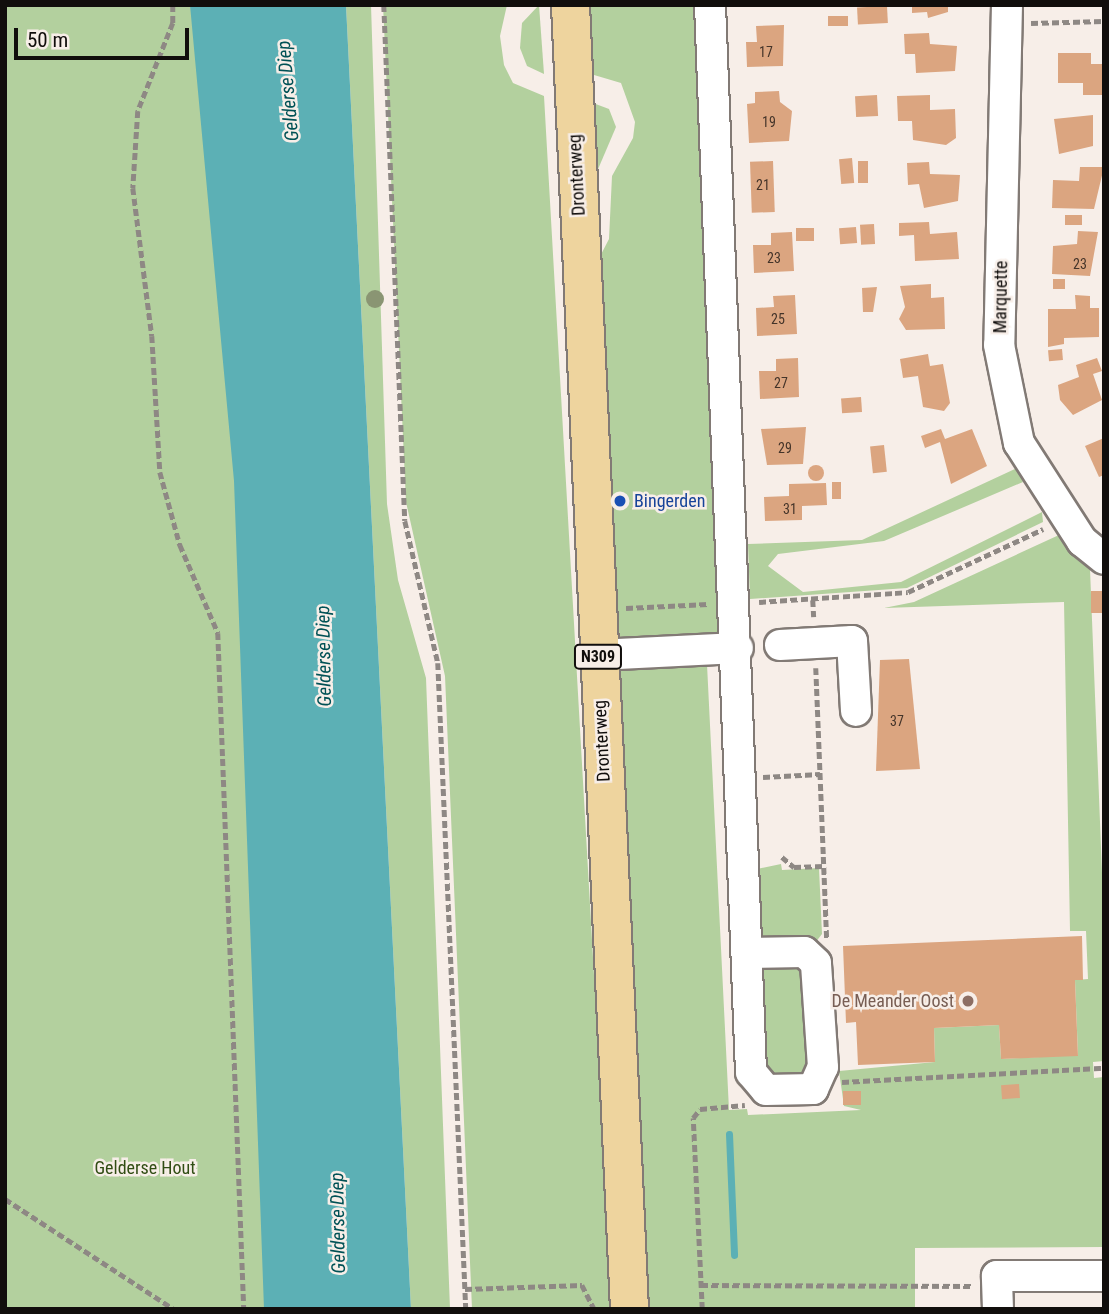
<!DOCTYPE html>
<style>
body{margin:0}
#map{position:relative;width:1109px;height:1314px;overflow:hidden;background:#f7eee8;font-family:"Roboto Condensed",sans-serif}
div>[style]{position:absolute}
[style*='--x']{left:calc(var(--x)*1px);top:calc(var(--y)*1px);width:calc(var(--w)*1px);rotate:calc(var(--a)*1deg)}
.green>*{inset:0;background:#b3d09e}
.water>*{inset:0;background:#5cb0b5}
.stream>*{height:7px;margin:-3.5px;padding:0 3.5px;transform-origin:3.5px;border-radius:3.5px;background:#5cb0b5}
.building>*{inset:0;background:#dba580;transform-origin:0 0}
.round{border-radius:50%}
.path>*{height:4.5px;margin-top:-2.25px;transform-origin:0;background:repeating-linear-gradient(90deg,#8e8884 0 7px,transparent 0 10.5px)}
.roads{filter:drop-shadow(2px 0 #827a75) drop-shadow(-2px 0 #827a75) drop-shadow(0 2px #827a75) drop-shadow(0 -2px #827a75)}
.minor>*{height:30px;margin:-15px;padding:0 15px;transform-origin:15px;border-radius:15px;background:#fff}
.major>*{height:37px;margin:-18.5px;padding:0 18.5px;transform-origin:18.5px;border-radius:18.5px;background:#eed49e}
.trees>*{width:18px;height:18px;margin:-9px;border-radius:50%;background:#8a9573}
.dots>*{width:19px;height:19px;translate:-50% -50%;box-sizing:border-box;border:4px solid #f7eee8;border-radius:50%}
span{translate:-50% -50%;white-space:nowrap;text-align:center;line-height:1.15;-webkit-text-stroke:5px #f7eee8;paint-order:stroke}
.number-label{font-size:14px;color:#443429}
.number-label span{-webkit-text-stroke-width:0}
.shield-label span{padding:2px 5px;background:#f7eee8;border:2px solid;border-radius:5px;-webkit-text-stroke-width:0}
.shield-label{font-size:16px;color:#110e0c;font-weight:700}
.street-label{font-size:18px;color:#110e0c}
.transit-label{font-size:18px;color:#164399}
.left{translate:0 -50%;text-align:left}
.education-label{font-size:18px;color:#785e54}
.right{translate:-100% -50%;text-align:right}
.park-label{font-size:18px;color:#314d14}
.water-label{font-size:19px;color:#005155;font-style:italic}
.frame{position:absolute;inset:0;border:7px solid #110e0c;pointer-events:none}
.scale{position:absolute;left:14px;top:28px;width:175px;height:32px;box-sizing:border-box;border:4px solid #110e0c;border-top:0;padding-left:9px;font-size:21px;line-height:24px;white-space:nowrap;color:#110e0c;-webkit-text-stroke:5px #f7eee8;paint-order:stroke}
</style>
<div id="map">
<div class="green">
<div style="clip-path:polygon(5px 5px,200px 5px,280px 594px,287px 1309px,5px 1309px)"></div>
<div style="clip-path:polygon(346px 5px,371px 5px,387px 504px,398px 580px,426px 678px,450px 1309px,411px 1309px)"></div>
<div style="clip-path:polygon(383px 5px,507px 5px,500px 36px,504px 65px,513px 83px,544px 96px,613px 1309px,472px 1309px,445px 676px,406px 502px)"></div>
<div style="clip-path:polygon(539px 5px,544px 74px,527px 66px,520px 48px,522px 23px)"></div>
<div style="clip-path:polygon(580px 5px,700px 5px,727px 634px,706px 644px,729px 1110px,747px 1109px,748px 1115px,861px 1110px,844px 1106px,839px 1071px,935px 1062px,934px 1028px,999px 1025px,1001px 1059px,1078px 1055px,1075px 980px,1088px 979px,1086px 931px,1070px 931px,1064px 602px,884px 608px,914px 602px,1059px 535px,1090px 569px,1104px 923px,1104px 1061px,1093px 1062px,1094px 1078px,1104px 1077px,1104px 1247px,915px 1248px,915px 1309px,643px 1309px,594px 268px,609px 239px,612px 176px,633px 138px,635px 122px,621px 83px,584px 72px)"></div>
<div style="clip-path:polygon(585px 100px,609px 109px,616px 127px,590px 188px)"></div>
<div style="clip-path:polygon(1017px 468px,1023px 482px,884px 541px,778px 554px,768px 566px,803px 592px,901px 582px,1042px 512px,1043px 522px,907px 588px,750px 599px,748px 544px,862px 540px)"></div>
<div style="clip-path:polygon(781px 864px,782px 870px,819px 868px,822px 934px,815px 943px,760px 941px,757px 869px)"></div>
<div style="clip-path:polygon(805px 961px,810px 1076px,769px 1078px,763px 1072px,759px 971px,763px 964px)"></div>
</div>
<div class="water">
<div style="clip-path:polygon(190px 5px,346px 5px,411px 1309px,264px 1309px,234px 481px)"></div>
</div>
<div class="stream">
<div style="--x:729;--y:1134;--w:121;--a:87.6"></div>
</div>
<div class="building">
<div style="clip-path:polygon(912px 5px,948px 5px,948px 12px,928px 18px,927px 12px,912px 13px)"></div>
<div style="left:887px;top:6px;width:17px;height:30px;rotate:87deg"></div>
<div style="left:848px;top:16px;width:10px;height:20px;rotate:90deg"></div>
<div style="clip-path:polygon(784px 25px,783px 66px,747px 67px,746px 42px,757px 42px,756px 26px)"></div>
<div style="clip-path:polygon(929px 33px,930px 44px,957px 46px,955px 71px,916px 73px,915px 54px,905px 54px,904px 34px)"></div>
<div style="clip-path:polygon(1058px 53px,1091px 53px,1091px 64px,1104px 64px,1104px 95px,1083px 95px,1083px 83px,1058px 83px)"></div>
<div style="clip-path:polygon(779px 91px,780px 102px,792px 111px,789px 141px,749px 143px,747px 104px,755px 103px,755px 92px)"></div>
<div style="left:877px;top:95px;width:21px;height:22px;rotate:87deg"></div>
<div style="clip-path:polygon(930px 95px,930px 110px,955px 109px,956px 138px,946px 145px,913px 140px,912px 121px,898px 121px,897px 96px)"></div>
<div style="clip-path:polygon(1093px 115px,1093px 146px,1059px 154px,1054px 119px)"></div>
<div style="left:852px;top:158px;width:25px;height:13px;rotate:85deg"></div>
<div style="left:773px;top:161px;width:51px;height:23px;rotate:88deg"></div>
<div style="left:858px;top:161px;width:10px;height:22px"></div>
<div style="clip-path:polygon(929px 162px,930px 174px,960px 175px,958px 201px,924px 208px,919px 184px,908px 185px,907px 163px)"></div>
<div style="clip-path:polygon(1080px 167px,1104px 167px,1094px 209px,1052px 208px,1053px 180px,1079px 181px)"></div>
<div style="left:1065px;top:215px;width:17px;height:10px"></div>
<div style="clip-path:polygon(929px 222px,930px 234px,957px 232px,959px 259px,915px 261px,914px 235px,899px 236px,899px 223px)"></div>
<div style="left:874px;top:224px;width:20px;height:14px;rotate:87deg"></div>
<div style="left:856px;top:227px;width:16px;height:17px;rotate:86deg"></div>
<div style="left:814px;top:228px;width:13px;height:18px;rotate:90deg"></div>
<div style="clip-path:polygon(1078px 231px,1098px 232px,1090px 276px,1052px 274px,1053px 246px,1077px 244px)"></div>
<div style="clip-path:polygon(792px 232px,794px 271px,754px 273px,753px 245px,771px 245px,771px 233px)"></div>
<div style="left:1053px;top:279px;width:12px;height:10px"></div>
<div style="clip-path:polygon(931px 284px,931px 298px,944px 297px,945px 329px,906px 330px,899px 319px,905px 307px,900px 286px)"></div>
<div style="clip-path:polygon(877px 287px,873px 312px,863px 312px,862px 288px)"></div>
<div style="clip-path:polygon(795px 295px,797px 334px,757px 336px,756px 308px,774px 307px,773px 296px)"></div>
<div style="clip-path:polygon(1075px 295px,1090px 296px,1090px 308px,1099px 308px,1099px 337px,1064px 338px,1064px 344px,1048px 347px,1048px 309px,1076px 309px)"></div>
<div style="left:1062px;top:349px;width:11px;height:14px;rotate:85deg"></div>
<div style="clip-path:polygon(928px 354px,930px 366px,943px 364px,950px 403px,944px 411px,923px 407px,918px 376px,903px 378px,900px 359px)"></div>
<div style="clip-path:polygon(798px 358px,799px 397px,760px 399px,759px 371px,776px 371px,776px 359px)"></div>
<div style="clip-path:polygon(1097px 358px,1102px 371px,1093px 374px,1102px 400px,1073px 415px,1060px 400px,1058px 385px,1079px 377px,1076px 365px)"></div>
<div style="left:861px;top:397px;width:15px;height:20px;rotate:86deg"></div>
<div style="clip-path:polygon(806px 427px,803px 464px,767px 465px,761px 429px)"></div>
<div style="clip-path:polygon(941px 429px,945px 439px,972px 429px,987px 466px,951px 484px,940px 442px,925px 448px,921px 436px)"></div>
<div style="clip-path:polygon(1104px 438px,1104px 475px,1099px 477px,1085px 446px)"></div>
<div style="left:884px;top:445px;width:27px;height:14px;rotate:84deg"></div>
<div class="round" style="left:808px;top:465px;width:16px;height:16px"></div>
<div style="left:832px;top:482px;width:9px;height:17px"></div>
<div style="clip-path:polygon(826px 483px,827px 505px,802px 506px,802px 520px,765px 521px,764px 497px,789px 496px,789px 484px)"></div>
<div style="left:1091px;top:591px;width:13px;height:22px"></div>
<div style="clip-path:polygon(909px 659px,920px 769px,876px 771px,880px 660px)"></div>
<div style="clip-path:polygon(1082px 936px,1083px 980px,1075px 980px,1078px 1056px,1001px 1059px,999px 1025px,934px 1028px,935px 1062px,858px 1065px,856px 1022px,846px 1023px,843px 946px)"></div>
<div style="left:1019px;top:1084px;width:14px;height:18px;rotate:86deg"></div>
<div style="left:861px;top:1091px;width:14px;height:18px;rotate:90deg"></div>
</div>
<div class="path">
<div style="--x:173;--y:5;--w:18;--a:90"></div>
<div style="--x:173;--y:23;--w:95;--a:111.7"></div>
<div style="--x:138;--y:111;--w:77;--a:93.7"></div>
<div style="--x:133;--y:188;--w:149;--a:82.7"></div>
<div style="--x:152;--y:336;--w:136;--a:86.6"></div>
<div style="--x:160;--y:472;--w:76;--a:74.7"></div>
<div style="--x:180;--y:545;--w:96;--a:66.6"></div>
<div style="--x:218;--y:633;--w:676;--a:87.8"></div>
<div style="--x:384;--y:5;--w:516;--a:87.67"></div>
<div style="--x:405;--y:521;--w:146;--a:76.9"></div>
<div style="--x:438;--y:663;--w:647;--a:87.52"></div>
<div style="--x:1031;--y:23;--w:73;--a:-1.6"></div>
<div style="--x:813;--y:600;--w:17;--a:87"></div>
<div style="--x:759;--y:602;--w:149;--a:-3.8"></div>
<div style="--x:908;--y:592;--w:149;--a:-25"></div>
<div style="--x:626;--y:608;--w:82;--a:-2.8"></div>
<div style="--x:816;--y:668;--w:271;--a:87.7"></div>
<div style="--x:763;--y:777;--w:57;--a:-3"></div>
<div style="--x:782;--y:857;--w:16;--a:40"></div>
<div style="--x:794;--y:867;--w:30;--a:-2"></div>
<div style="--x:842;--y:1082;--w:262;--a:-3.1"></div>
<div style="--x:5;--y:1199;--w:202;--a:33.1"></div>
<div style="--x:701;--y:1285;--w:272;--a:0.2"></div>
<div style="--x:465;--y:1289;--w:117;--a:-2"></div>
<div style="--x:582;--y:1285;--w:27;--a:63"></div>
<div style="--x:702;--y:1309;--w:191;--a:-92.7"></div>
<div style="--x:693;--y:1118;--w:11;--a:-52"></div>
<div style="--x:700;--y:1109;--w:45;--a:-5.1"></div>
</div>
<div class="roads">
<div class="minor">
<div style="--x:710;--y:5;--w:1068;--a:87.8"></div>
<div style="--x:751;--y:1072;--w:23;--a:50"></div>
<div style="--x:766;--y:1090;--w:47;--a:-1.2"></div>
<div style="--x:813;--y:1089;--w:24;--a:-66"></div>
<div style="--x:823;--y:1067;--w:104;--a:-93.9"></div>
<div style="--x:816;--y:963;--w:16;--a:-137"></div>
<div style="--x:804;--y:952;--w:56;--a:179"></div>
<div style="--x:1007;--y:5;--w:340;--a:91.3"></div>
<div style="--x:999;--y:345;--w:100;--a:78.5"></div>
<div style="--x:1019;--y:443;--w:117;--a:57.3"></div>
<div style="--x:1082;--y:541;--w:28;--a:39"></div>
<div style="--x:780;--y:645;--w:72;--a:-3.2"></div>
<div style="--x:852;--y:641;--w:70;--a:86.7"></div>
<div style="--x:598;--y:655;--w:140;--a:-2.9"></div>
<div style="--x:998;--y:1309;--w:33;--a:-92"></div>
<div style="--x:997;--y:1276;--w:107;--a:0"></div>
</div>
<div class="major">
<div style="--x:570;--y:5;--w:1305;--a:87.41"></div>
</div>
</div>
<div class="trees">
<div style="left:375px;top:299px"></div>
</div>
<div class="dots">
<div style="left:620px;top:501px;background:#1a4fb4"></div>
<div style="left:968px;top:1001px;background:#8d6e63"></div>
</div>
<div class="number-label">
<span style="left:766px;top:52px">17</span>
<span style="left:769px;top:122px">19</span>
<span style="left:763px;top:185px">21</span>
<span style="left:774px;top:258px">23</span>
<span style="left:1080px;top:264px">23</span>
<span style="left:778px;top:319px">25</span>
<span style="left:781px;top:383px">27</span>
<span style="left:785px;top:448px">29</span>
<span style="left:790px;top:509px">31</span>
<span style="left:897px;top:721px">37</span>
</div>
<div class="shield-label">
<span style="left:598px;top:657px">N309</span>
</div>
<div class="street-label">
<span style="left:577px;top:175px;rotate:-93deg">Dronterweg</span>
<span style="left:1001px;top:297px;rotate:-89deg">Marquette</span>
<span style="left:602px;top:741px;rotate:-93deg">Dronterweg</span>
</div>
<div class="transit-label">
<span class="left" style="left:634px;top:501px">Bingerden</span>
</div>
<div class="education-label">
<span class="right" style="left:954px;top:1001px">De Meander Oost</span>
</div>
<div class="park-label">
<span style="left:145px;top:1168px">Gelderse Hout</span>
</div>
<div class="water-label">
<span style="left:288px;top:91px;rotate:-95deg">Gelderse Diep</span>
<span style="left:324px;top:656px;rotate:-91deg">Gelderse Diep</span>
<span style="left:338px;top:1223px;rotate:-91deg">Gelderse Diep</span>
</div>
<div class="frame"></div>
<div class="scale">50 m</div>
</div>
